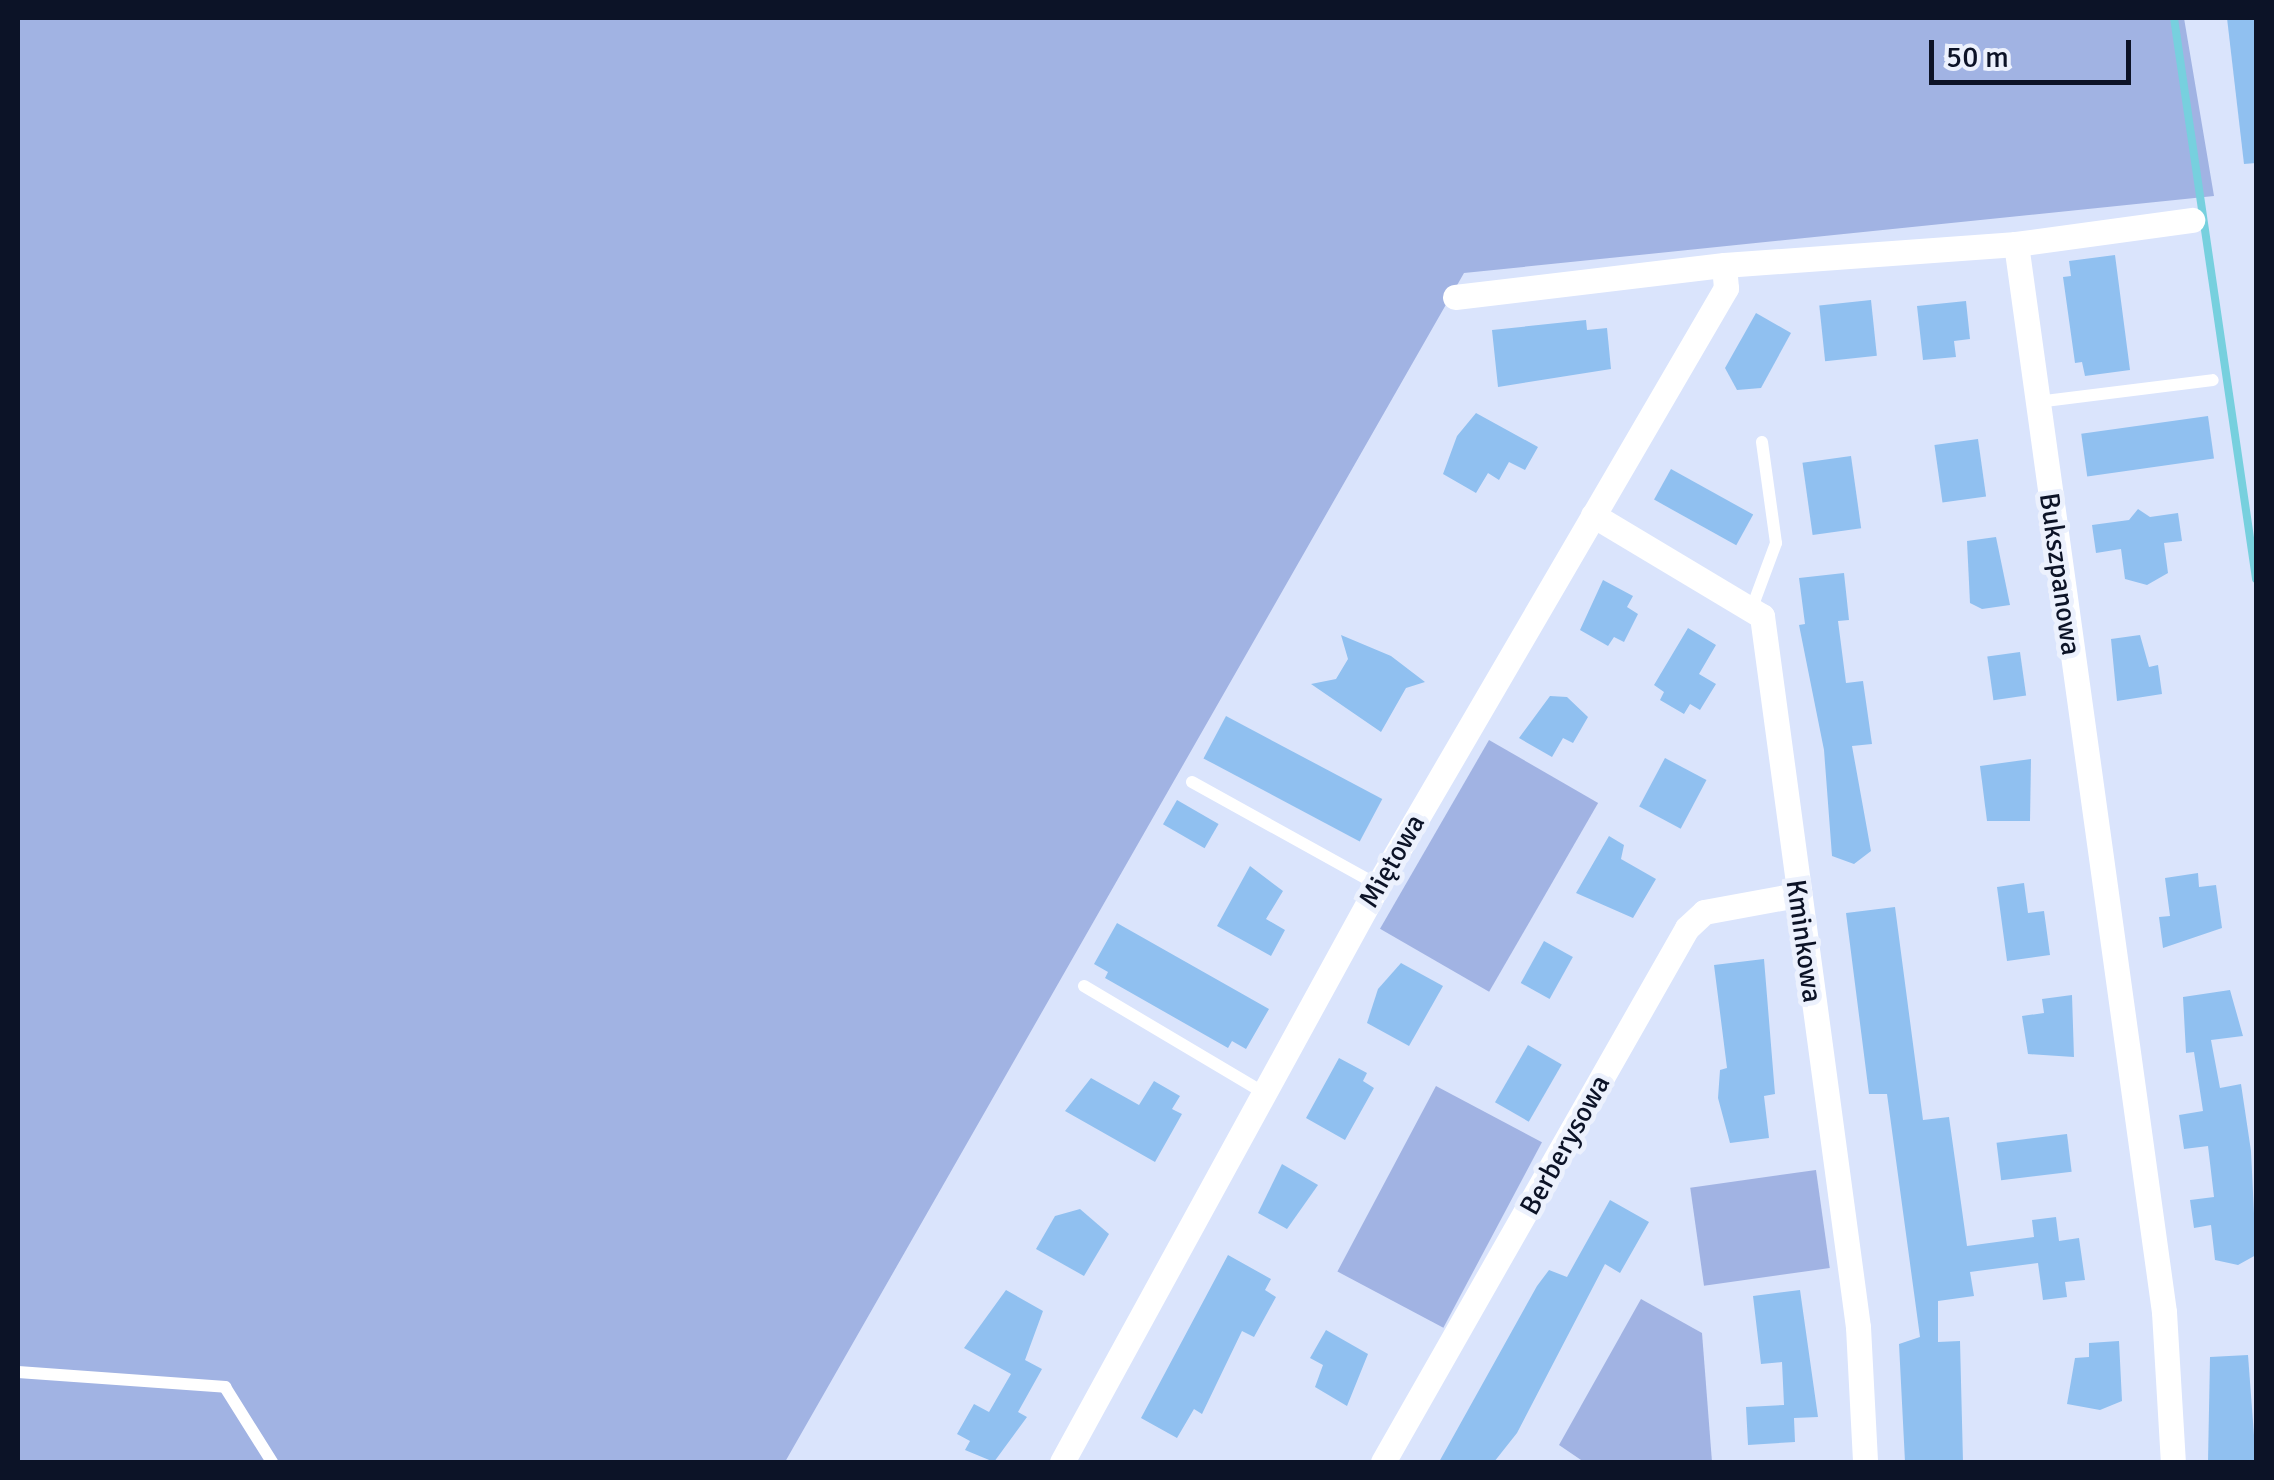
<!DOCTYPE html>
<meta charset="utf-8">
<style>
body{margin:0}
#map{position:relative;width:2274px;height:1480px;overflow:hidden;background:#dae4fc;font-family:Signika,sans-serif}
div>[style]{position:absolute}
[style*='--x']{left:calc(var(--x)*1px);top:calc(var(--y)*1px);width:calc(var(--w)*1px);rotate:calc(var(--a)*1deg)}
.green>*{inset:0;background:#a1b3e3;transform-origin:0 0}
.stream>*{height:8px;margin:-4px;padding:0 4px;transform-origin:4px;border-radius:4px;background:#77d0de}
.building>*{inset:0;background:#90c0f0;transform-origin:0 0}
.service>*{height:12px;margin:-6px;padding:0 6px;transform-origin:6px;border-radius:6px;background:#fff}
.minor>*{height:25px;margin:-12.5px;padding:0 12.5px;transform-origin:12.5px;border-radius:12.5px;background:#fff}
span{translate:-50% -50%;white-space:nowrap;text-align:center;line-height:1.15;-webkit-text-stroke:10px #ecf1fd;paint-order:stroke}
.street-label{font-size:28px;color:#0c1327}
.frame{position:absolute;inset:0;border:20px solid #0c1327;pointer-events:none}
.scale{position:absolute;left:1929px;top:40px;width:202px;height:45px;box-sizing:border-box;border:5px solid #0c1327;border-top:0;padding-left:12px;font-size:30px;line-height:35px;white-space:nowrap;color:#0c1327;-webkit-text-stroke:8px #ecf1fd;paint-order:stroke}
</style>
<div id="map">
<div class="green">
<div style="clip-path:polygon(18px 18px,2184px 18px,2214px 196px,1464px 273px,785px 1462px,18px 1462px)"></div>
<div style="left:1489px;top:740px;width:126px;height:218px;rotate:30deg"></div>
<div style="left:1436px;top:1086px;width:120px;height:210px;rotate:28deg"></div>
<div style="left:1816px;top:1170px;width:99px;height:127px;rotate:82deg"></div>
<div style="clip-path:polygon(1641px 1299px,1702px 1333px,1712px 1462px,1584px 1462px,1559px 1445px)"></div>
</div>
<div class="stream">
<div style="--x:2174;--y:18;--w:567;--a:81.68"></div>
</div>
<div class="building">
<div style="clip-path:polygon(2227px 18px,2256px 18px,2256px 163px,2244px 164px)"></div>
<div style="clip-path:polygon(2115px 255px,2130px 370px,2085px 376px,2082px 362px,2075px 363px,2063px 277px,2071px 276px,2069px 261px)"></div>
<div style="left:1871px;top:300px;width:56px;height:52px;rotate:84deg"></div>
<div style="clip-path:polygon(1966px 301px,1970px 339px,1954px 341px,1956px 357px,1923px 360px,1917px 306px)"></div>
<div style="clip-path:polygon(1756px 313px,1791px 333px,1761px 388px,1737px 390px,1725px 368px)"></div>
<div style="clip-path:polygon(1586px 320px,1587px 330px,1607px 328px,1611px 369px,1498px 387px,1492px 330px)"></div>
<div style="clip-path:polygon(1476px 413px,1538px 447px,1525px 470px,1509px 462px,1499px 480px,1488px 473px,1476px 493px,1443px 474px,1457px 436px)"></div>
<div style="left:2208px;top:416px;width:43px;height:128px;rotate:82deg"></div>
<div style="left:1978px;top:439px;width:58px;height:44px;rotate:82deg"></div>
<div style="left:1851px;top:456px;width:73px;height:49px;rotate:82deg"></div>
<div style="left:1671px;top:469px;width:94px;height:35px;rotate:29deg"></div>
<div style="clip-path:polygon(2138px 509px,2150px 517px,2178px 513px,2182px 541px,2164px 543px,2168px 573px,2147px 585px,2125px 579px,2121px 549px,2096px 553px,2092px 525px,2129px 520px)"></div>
<div style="clip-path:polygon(1996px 537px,2010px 605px,1982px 609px,1970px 603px,1967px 541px)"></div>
<div style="clip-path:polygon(1844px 573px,1849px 620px,1838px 621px,1846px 683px,1863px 681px,1872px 744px,1852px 746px,1871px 851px,1854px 864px,1832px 856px,1824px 750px,1799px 625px,1805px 624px,1799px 578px)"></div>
<div style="clip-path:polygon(1603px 580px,1633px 596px,1627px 607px,1638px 614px,1624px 642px,1614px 637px,1608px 646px,1580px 630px)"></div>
<div style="clip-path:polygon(1688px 628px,1716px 645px,1699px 674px,1716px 684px,1700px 710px,1690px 704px,1684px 714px,1660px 700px,1664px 692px,1654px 685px)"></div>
<div style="clip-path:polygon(1341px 635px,1391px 656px,1425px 682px,1406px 688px,1381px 732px,1311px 684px,1336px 679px,1348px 659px)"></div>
<div style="clip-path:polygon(2140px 635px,2149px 667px,2158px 665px,2162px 694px,2117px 701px,2111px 639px)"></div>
<div style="left:2020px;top:652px;width:44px;height:33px;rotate:82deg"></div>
<div style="clip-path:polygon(1550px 696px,1567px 697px,1588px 717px,1573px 743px,1563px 738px,1552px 757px,1519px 738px)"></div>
<div style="left:1226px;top:716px;width:177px;height:48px;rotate:28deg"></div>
<div style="left:1665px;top:758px;width:47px;height:55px;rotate:28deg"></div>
<div style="clip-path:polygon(2031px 759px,2030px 821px,1987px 821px,1980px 766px)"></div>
<div style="left:1177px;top:800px;width:48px;height:28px;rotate:30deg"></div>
<div style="clip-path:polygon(1609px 836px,1624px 845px,1621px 859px,1656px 879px,1633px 918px,1576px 893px)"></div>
<div style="clip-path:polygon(1250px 866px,1283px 891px,1266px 919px,1285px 930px,1271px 956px,1217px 926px)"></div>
<div style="clip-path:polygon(2198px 873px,2199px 887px,2216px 885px,2222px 928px,2163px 948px,2159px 917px,2170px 916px,2165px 878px)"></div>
<div style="clip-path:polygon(2024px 883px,2028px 913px,2044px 911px,2050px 955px,2007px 961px,1997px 887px)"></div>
<div style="clip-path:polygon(1895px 907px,1923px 1120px,1949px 1117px,1967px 1246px,2034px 1237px,2032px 1220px,2056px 1217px,2059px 1241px,2079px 1238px,2085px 1280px,2065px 1282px,2067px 1297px,2043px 1300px,2038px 1263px,1970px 1272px,1974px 1296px,1938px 1301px,1938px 1342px,1960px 1341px,1963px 1462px,1905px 1462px,1899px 1344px,1920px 1337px,1887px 1094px,1869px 1094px,1846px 913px)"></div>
<div style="clip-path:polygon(1117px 923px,1269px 1009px,1246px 1049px,1232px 1041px,1228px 1048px,1105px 978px,1108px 972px,1094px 964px)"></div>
<div style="left:1544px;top:941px;width:33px;height:48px;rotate:29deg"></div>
<div style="clip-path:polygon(1764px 959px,1775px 1094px,1764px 1096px,1769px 1138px,1730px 1143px,1718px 1098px,1720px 1070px,1727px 1068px,1714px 965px)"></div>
<div style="clip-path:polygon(1401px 963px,1443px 986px,1409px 1046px,1367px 1023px,1378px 989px)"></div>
<div style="clip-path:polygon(2230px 990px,2243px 1036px,2211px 1040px,2220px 1088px,2241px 1084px,2251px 1151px,2256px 1255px,2238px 1265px,2215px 1260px,2211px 1225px,2194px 1228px,2190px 1200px,2214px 1197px,2208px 1146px,2184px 1149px,2179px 1115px,2203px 1111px,2194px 1052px,2186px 1053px,2183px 997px)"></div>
<div style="clip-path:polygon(2072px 995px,2074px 1057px,2028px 1054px,2022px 1016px,2044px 1013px,2042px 999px)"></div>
<div style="left:1528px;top:1045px;width:39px;height:66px;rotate:30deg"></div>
<div style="clip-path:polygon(1339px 1058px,1367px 1073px,1363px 1081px,1374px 1088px,1345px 1140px,1306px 1118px)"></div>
<div style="clip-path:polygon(1091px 1078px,1139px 1105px,1154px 1081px,1180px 1096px,1172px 1109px,1182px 1114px,1155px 1162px,1065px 1111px)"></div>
<div style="left:2067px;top:1134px;width:38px;height:71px;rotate:83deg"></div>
<div style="clip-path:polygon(1282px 1164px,1318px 1185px,1287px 1229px,1258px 1213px)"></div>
<div style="clip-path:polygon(1610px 1200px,1649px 1222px,1620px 1273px,1605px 1264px,1517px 1433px,1494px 1462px,1439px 1462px,1537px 1286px,1549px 1270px,1567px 1277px)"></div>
<div style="clip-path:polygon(1080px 1209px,1109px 1234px,1084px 1276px,1036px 1249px,1055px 1216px)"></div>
<div style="clip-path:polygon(1228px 1255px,1271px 1279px,1265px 1290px,1276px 1297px,1254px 1337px,1242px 1331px,1202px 1414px,1194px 1409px,1177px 1438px,1141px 1418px)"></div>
<div style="clip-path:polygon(1006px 1290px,1043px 1311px,1025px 1360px,1042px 1369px,1018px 1412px,1027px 1417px,994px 1462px,965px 1450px,970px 1441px,957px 1434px,974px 1404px,989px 1412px,1011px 1374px,964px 1348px)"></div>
<div style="clip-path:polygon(1800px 1290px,1818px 1417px,1794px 1418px,1795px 1442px,1748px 1445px,1746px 1407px,1784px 1405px,1782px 1362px,1761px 1364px,1753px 1296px)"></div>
<div style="clip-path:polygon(1326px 1330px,1368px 1354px,1347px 1406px,1315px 1387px,1323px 1365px,1310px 1358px)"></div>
<div style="clip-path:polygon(2119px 1341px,2122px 1401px,2100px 1410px,2067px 1404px,2075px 1358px,2089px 1357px,2089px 1343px)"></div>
<div style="clip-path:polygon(2248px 1355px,2256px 1462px,2208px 1462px,2210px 1357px)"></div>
</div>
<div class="service">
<div style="--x:2037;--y:402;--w:177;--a:-7.1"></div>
<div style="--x:1753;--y:605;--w:66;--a:-69.6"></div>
<div style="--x:1776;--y:543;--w:102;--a:-97.9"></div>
<div style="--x:1192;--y:782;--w:213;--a:29"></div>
<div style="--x:1084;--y:986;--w:212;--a:30.7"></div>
<div style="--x:18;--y:1372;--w:208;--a:4.1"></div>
<div style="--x:225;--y:1387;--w:89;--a:57.9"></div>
</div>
<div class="minor">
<div style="--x:2016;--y:244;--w:178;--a:-7.8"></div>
<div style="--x:1455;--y:297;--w:271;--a:-6.8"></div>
<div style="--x:1724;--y:265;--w:293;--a:-4.1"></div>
<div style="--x:2016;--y:244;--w:1078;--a:82.11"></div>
<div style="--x:2164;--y:1312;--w:150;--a:86.6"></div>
<div style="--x:1593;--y:515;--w:197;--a:30.9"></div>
<div style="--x:1762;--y:616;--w:717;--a:82.31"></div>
<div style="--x:1858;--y:1327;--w:135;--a:87"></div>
<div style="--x:1062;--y:1462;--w:658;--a:-61.29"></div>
<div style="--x:1378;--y:885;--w:691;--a:-59.76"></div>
<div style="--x:1726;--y:288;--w:23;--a:-95"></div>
<div style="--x:1383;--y:1462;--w:614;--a:-60.35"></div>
<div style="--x:1687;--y:928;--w:23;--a:-43"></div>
<div style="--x:1704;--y:912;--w:95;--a:-10.4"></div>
</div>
<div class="street-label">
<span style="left:2060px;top:574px;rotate:82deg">Bukszpanowa</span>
<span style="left:1392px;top:861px;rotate:-60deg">Miętowa</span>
<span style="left:1804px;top:941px;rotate:82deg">Kminkowa</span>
<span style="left:1565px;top:1145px;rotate:-61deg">Berberysowa</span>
</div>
<div class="frame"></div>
<div class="scale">50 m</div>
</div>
